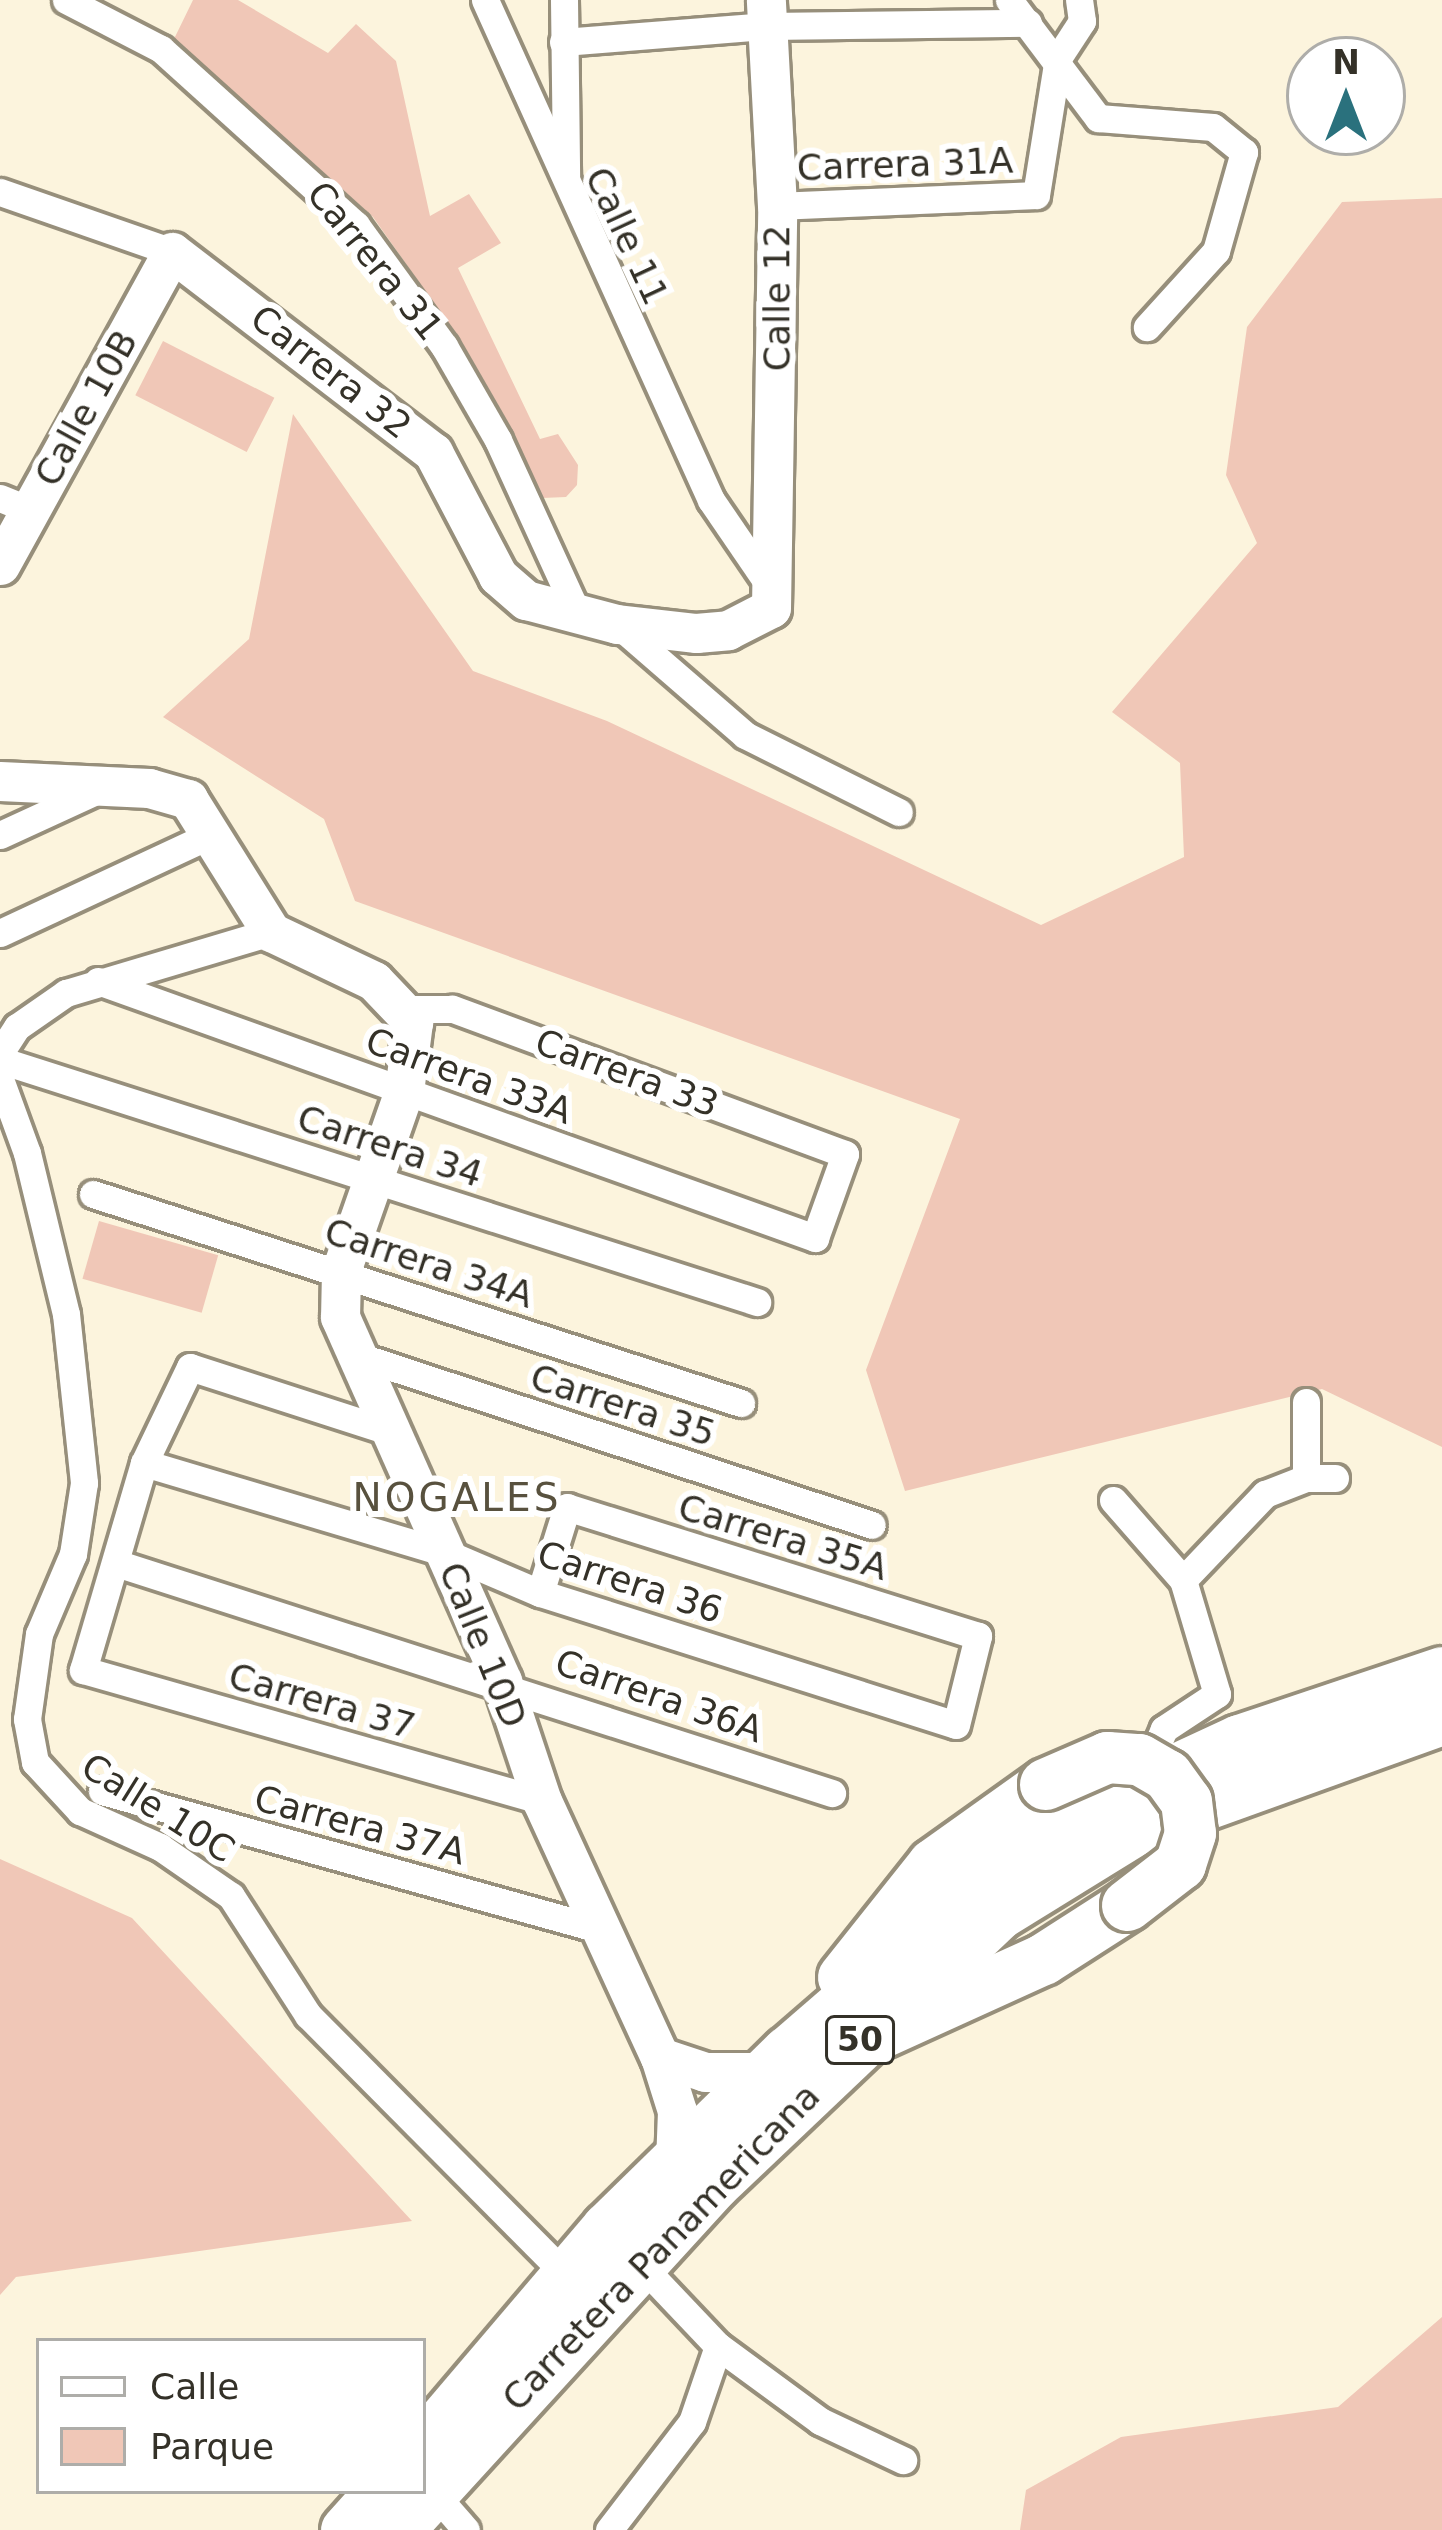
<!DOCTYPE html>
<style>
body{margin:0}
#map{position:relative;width:1442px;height:2530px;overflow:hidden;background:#fcf4dd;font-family:"DejaVu Sans",sans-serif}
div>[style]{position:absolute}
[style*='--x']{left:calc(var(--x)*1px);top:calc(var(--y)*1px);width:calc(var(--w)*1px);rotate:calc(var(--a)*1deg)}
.green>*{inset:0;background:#f0c7b7;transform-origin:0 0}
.roads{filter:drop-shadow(3px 0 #978f7b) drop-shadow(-3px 0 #978f7b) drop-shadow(0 3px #978f7b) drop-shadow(0 -3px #978f7b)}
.street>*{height:27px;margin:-13.5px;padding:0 13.5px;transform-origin:13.5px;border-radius:13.5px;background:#fff}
.secondary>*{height:39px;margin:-19.5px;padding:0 19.5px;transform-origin:19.5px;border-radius:19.5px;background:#fff}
.highway>*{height:51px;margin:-25.5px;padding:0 25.5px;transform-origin:25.5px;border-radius:25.5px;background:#fff}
.bridges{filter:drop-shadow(3px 0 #978f7b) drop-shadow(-3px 0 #978f7b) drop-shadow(0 3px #978f7b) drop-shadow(0 -3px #978f7b)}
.highway-bridge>*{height:51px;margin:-25.5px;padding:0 25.5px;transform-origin:25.5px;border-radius:25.5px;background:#fff}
span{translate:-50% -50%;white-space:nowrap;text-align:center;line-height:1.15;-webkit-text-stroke:12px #fff;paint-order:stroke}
.shield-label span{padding:3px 9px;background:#fff;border:3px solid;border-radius:9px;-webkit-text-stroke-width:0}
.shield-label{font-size:33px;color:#343128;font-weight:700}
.street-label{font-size:36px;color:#343128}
.neighbourhood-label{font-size:39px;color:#58513e;letter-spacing:3px}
.legend{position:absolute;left:36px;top:2338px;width:390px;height:156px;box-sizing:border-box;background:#fff;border:3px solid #aeada9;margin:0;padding:15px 21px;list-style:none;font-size:36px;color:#343128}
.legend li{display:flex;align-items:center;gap:24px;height:60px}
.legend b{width:60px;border:3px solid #aeada9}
.north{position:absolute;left:1286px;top:36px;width:120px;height:120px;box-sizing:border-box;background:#fff;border:3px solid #aeada9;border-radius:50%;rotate:0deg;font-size:33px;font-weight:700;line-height:48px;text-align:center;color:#343128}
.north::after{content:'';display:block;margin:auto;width:42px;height:54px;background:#2a717d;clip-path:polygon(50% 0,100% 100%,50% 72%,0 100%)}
</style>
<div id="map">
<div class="green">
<div style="clip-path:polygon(193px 0,238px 0,328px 53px,356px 24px,396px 61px,430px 216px,469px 194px,501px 243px,458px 268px,540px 439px,558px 434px,578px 465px,577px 485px,566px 497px,542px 498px,458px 338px,373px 217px,174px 39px)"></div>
<div style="clip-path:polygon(1442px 198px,1442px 1447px,1322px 1389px,905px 1491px,866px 1370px,960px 1119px,355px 901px,324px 819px,163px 717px,249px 639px,293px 414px,473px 671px,607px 721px,1041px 925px,1184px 857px,1180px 763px,1112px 712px,1257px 543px,1226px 475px,1247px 327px,1342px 202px)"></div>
<div style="left:163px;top:341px;width:125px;height:61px;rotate:27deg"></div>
<div style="left:99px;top:1221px;width:124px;height:60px;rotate:16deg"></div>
<div style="clip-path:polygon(0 1859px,132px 1918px,412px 2221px,16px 2277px,0 2295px)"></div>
<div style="clip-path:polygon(1442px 2317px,1442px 2530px,1020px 2530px,1026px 2490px,1121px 2437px,1338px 2407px)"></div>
</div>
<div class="roads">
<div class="street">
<div style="--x:66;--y:0;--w:107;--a:27.3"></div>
<div style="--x:161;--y:49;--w:263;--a:42.1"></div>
<div style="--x:356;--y:225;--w:150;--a:54"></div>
<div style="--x:444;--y:346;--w:108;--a:60.1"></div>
<div style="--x:498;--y:440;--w:192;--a:65.4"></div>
<div style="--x:485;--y:0;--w:549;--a:65.68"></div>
<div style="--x:711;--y:500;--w:107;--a:55.7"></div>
<div style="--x:564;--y:0;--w:176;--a:89.3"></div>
<div style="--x:1009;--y:0;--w:148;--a:53"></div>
<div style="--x:1098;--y:118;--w:115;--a:4.5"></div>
<div style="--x:1213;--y:127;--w:40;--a:39"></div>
<div style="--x:1244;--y:152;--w:103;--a:105.8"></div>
<div style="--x:1216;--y:251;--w:103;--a:132.2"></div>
<div style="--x:563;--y:42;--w:205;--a:-4.5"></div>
<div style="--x:767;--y:26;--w:261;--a:-0.7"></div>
<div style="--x:1058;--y:58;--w:44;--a:-57"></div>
<div style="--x:1082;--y:21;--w:21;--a:-98"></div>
<div style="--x:0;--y:192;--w:182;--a:19.2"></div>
<div style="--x:777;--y:206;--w:259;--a:-2.4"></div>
<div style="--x:1036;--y:195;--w:139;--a:-80.9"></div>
<div style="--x:0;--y:498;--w:32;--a:22"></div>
<div style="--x:617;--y:624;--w:169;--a:40.9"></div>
<div style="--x:745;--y:735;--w:172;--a:26.6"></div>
<div style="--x:0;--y:835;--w:112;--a:-24.7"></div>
<div style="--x:0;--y:933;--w:232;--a:-25"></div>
<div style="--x:98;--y:981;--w:762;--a:19.72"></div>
<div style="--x:815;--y:1238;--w:89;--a:-70.3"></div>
<div style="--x:845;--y:1154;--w:419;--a:-159.7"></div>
<div style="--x:452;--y:1009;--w:46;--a:180"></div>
<div style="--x:0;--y:1053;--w:31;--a:-57"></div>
<div style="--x:17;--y:1027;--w:60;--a:-34.8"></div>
<div style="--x:66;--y:993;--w:214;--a:-16.6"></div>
<div style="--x:0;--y:1060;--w:795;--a:17.73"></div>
<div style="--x:0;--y:1079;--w:79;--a:70"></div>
<div style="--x:27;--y:1153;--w:166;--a:76.4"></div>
<div style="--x:66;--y:1314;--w:170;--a:83.9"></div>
<div style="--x:84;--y:1483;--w:72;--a:98.8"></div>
<div style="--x:73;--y:1554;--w:87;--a:113"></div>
<div style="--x:39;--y:1634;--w:86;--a:98"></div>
<div style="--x:27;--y:1719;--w:44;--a:79.5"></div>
<div style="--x:35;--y:1762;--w:67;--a:47.4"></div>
<div style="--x:80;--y:1811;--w:88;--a:24.2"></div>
<div style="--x:160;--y:1847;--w:86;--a:34.6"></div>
<div style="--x:231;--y:1896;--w:142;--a:57.1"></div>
<div style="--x:308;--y:2015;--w:368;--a:45.2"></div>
<div style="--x:93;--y:1194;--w:681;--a:17.88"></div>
<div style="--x:352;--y:1354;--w:547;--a:18.2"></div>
<div style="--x:1306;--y:1402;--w:76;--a:90"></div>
<div style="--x:388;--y:1431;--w:208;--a:-162.1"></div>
<div style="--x:190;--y:1367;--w:106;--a:115.6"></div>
<div style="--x:144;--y:1463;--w:216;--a:106.4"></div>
<div style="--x:83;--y:1670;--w:477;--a:15.9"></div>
<div style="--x:144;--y:1463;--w:315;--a:16.6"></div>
<div style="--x:446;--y:1553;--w:102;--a:23.1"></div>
<div style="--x:540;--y:1593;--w:436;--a:17.6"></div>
<div style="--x:956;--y:1725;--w:92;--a:-76.1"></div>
<div style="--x:978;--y:1636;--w:431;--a:-162.6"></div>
<div style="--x:567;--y:1507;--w:90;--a:107.4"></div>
<div style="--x:1113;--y:1500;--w:106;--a:48.8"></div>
<div style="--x:1183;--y:1580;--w:119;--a:73.4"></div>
<div style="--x:1217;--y:1694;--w:64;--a:146.6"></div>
<div style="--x:1164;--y:1729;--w:45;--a:113.7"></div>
<div style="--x:119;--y:1564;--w:749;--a:17.81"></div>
<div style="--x:1183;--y:1580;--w:119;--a:-46.4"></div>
<div style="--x:1265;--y:1494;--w:44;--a:-21.3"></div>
<div style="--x:1306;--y:1478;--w:29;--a:0"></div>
<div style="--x:102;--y:1791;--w:516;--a:15.52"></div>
<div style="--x:642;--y:2266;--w:110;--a:46.5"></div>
<div style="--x:718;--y:2346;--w:127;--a:36.3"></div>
<div style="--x:820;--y:2421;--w:92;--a:25.2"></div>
<div style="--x:433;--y:2492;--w:50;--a:49"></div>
<div style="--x:609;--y:2530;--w:136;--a:-52.5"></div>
<div style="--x:692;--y:2422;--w:80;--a:-71.1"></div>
</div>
<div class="secondary">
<div style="--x:0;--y:565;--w:357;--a:-61.2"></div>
<div style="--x:172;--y:252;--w:329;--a:37.5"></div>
<div style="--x:433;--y:452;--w:140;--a:62.3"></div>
<div style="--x:498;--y:576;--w:37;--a:41"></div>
<div style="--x:526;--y:600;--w:94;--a:14.8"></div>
<div style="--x:617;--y:624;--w:80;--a:6.5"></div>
<div style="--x:696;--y:633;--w:32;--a:-5"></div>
<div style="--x:728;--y:630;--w:48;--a:-27.1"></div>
<div style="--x:771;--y:608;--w:402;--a:-89.1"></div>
<div style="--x:777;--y:206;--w:206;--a:-93.1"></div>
<div style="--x:0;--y:781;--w:149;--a:2.7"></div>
<div style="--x:149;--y:788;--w:41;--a:15.8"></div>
<div style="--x:188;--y:799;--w:157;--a:58"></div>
<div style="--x:271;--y:932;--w:114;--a:25.4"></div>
<div style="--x:374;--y:981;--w:57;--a:46.4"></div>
<div style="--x:413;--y:1022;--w:70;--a:97.4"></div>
<div style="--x:404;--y:1091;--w:191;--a:109.3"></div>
<div style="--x:341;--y:1271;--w:46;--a:91.2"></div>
<div style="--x:340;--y:1317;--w:398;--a:66"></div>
<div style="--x:502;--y:1681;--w:126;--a:71.6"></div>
<div style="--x:542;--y:1801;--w:282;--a:65.3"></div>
<div style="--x:660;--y:2057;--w:57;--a:72.5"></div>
<div style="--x:677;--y:2111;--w:53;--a:92.2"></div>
<div style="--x:660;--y:2057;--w:47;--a:18.4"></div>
<div style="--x:705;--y:2072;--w:62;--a:0"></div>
</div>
<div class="highway">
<div style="--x:843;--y:1977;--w:144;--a:-51.5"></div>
<div style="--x:933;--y:1864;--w:138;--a:-35.5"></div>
<div style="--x:882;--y:2032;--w:177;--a:-24.4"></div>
<div style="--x:1043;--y:1959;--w:100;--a:-32.7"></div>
<div style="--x:423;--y:2444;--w:284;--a:-49.6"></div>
<div style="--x:607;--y:2228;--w:252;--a:-44.4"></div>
<div style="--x:787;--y:2052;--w:295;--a:-40.9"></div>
<div style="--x:1010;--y:1859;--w:76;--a:-33.7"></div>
<div style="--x:1073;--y:1817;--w:183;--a:-24.9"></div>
<div style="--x:1239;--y:1740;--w:214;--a:-18.5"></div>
<div style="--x:346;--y:2530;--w:52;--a:-48.1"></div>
<div style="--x:398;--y:2530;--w:469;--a:-47.6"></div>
<div style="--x:714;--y:2184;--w:394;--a:-43.5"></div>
<div style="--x:1000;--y:1913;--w:160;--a:-31.7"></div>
<div style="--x:1136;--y:1829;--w:325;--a:-19.8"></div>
</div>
</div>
<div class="bridges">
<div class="highway-bridge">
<div style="--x:1045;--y:1784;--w:68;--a:-23.5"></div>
<div style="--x:1107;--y:1757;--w:32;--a:4"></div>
<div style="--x:1139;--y:1759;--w:32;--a:30"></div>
<div style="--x:1167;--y:1775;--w:32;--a:54"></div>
<div style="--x:1186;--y:1801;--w:32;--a:83"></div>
<div style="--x:1190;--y:1833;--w:33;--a:108"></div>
<div style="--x:1180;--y:1864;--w:67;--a:142.3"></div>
</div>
</div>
<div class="shield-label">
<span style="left:860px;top:2040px">50</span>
</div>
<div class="street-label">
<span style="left:905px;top:164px;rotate:-2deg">Carrera 31A</span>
<span style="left:627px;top:236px;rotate:65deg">Calle 11</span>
<span style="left:375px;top:261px;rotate:51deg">Carrera 31</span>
<span style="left:777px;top:298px;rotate:-90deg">Calle 12</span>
<span style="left:331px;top:372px;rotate:38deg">Carrera 32</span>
<span style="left:86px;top:408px;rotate:-61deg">Calle 10B</span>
<span style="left:627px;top:1073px;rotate:20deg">Carrera 33</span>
<span style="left:469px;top:1076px;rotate:20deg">Carrera 33A</span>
<span style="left:390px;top:1146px;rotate:18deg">Carrera 34</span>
<span style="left:429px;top:1263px;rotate:18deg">Carrera 34A</span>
<span style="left:623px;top:1405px;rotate:18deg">Carrera 35</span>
<span style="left:783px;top:1537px;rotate:17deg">Carrera 35A</span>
<span style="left:630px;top:1582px;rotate:18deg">Carrera 36</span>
<span style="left:483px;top:1645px;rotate:68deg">Calle 10D</span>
<span style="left:659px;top:1696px;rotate:19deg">Carrera 36A</span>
<span style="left:322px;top:1701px;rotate:16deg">Carrera 37</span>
<span style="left:158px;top:1808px;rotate:32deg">Calle 10C</span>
<span style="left:360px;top:1825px;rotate:15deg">Carrera 37A</span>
<span style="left:661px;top:2247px;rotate:-46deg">Carretera Panamericana</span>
</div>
<div class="neighbourhood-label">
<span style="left:457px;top:1498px">NOGALES</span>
</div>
<ul class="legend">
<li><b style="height:15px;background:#fff"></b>Calle</li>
<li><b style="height:33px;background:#f0c7b7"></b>Parque</li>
</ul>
<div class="north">N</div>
</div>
